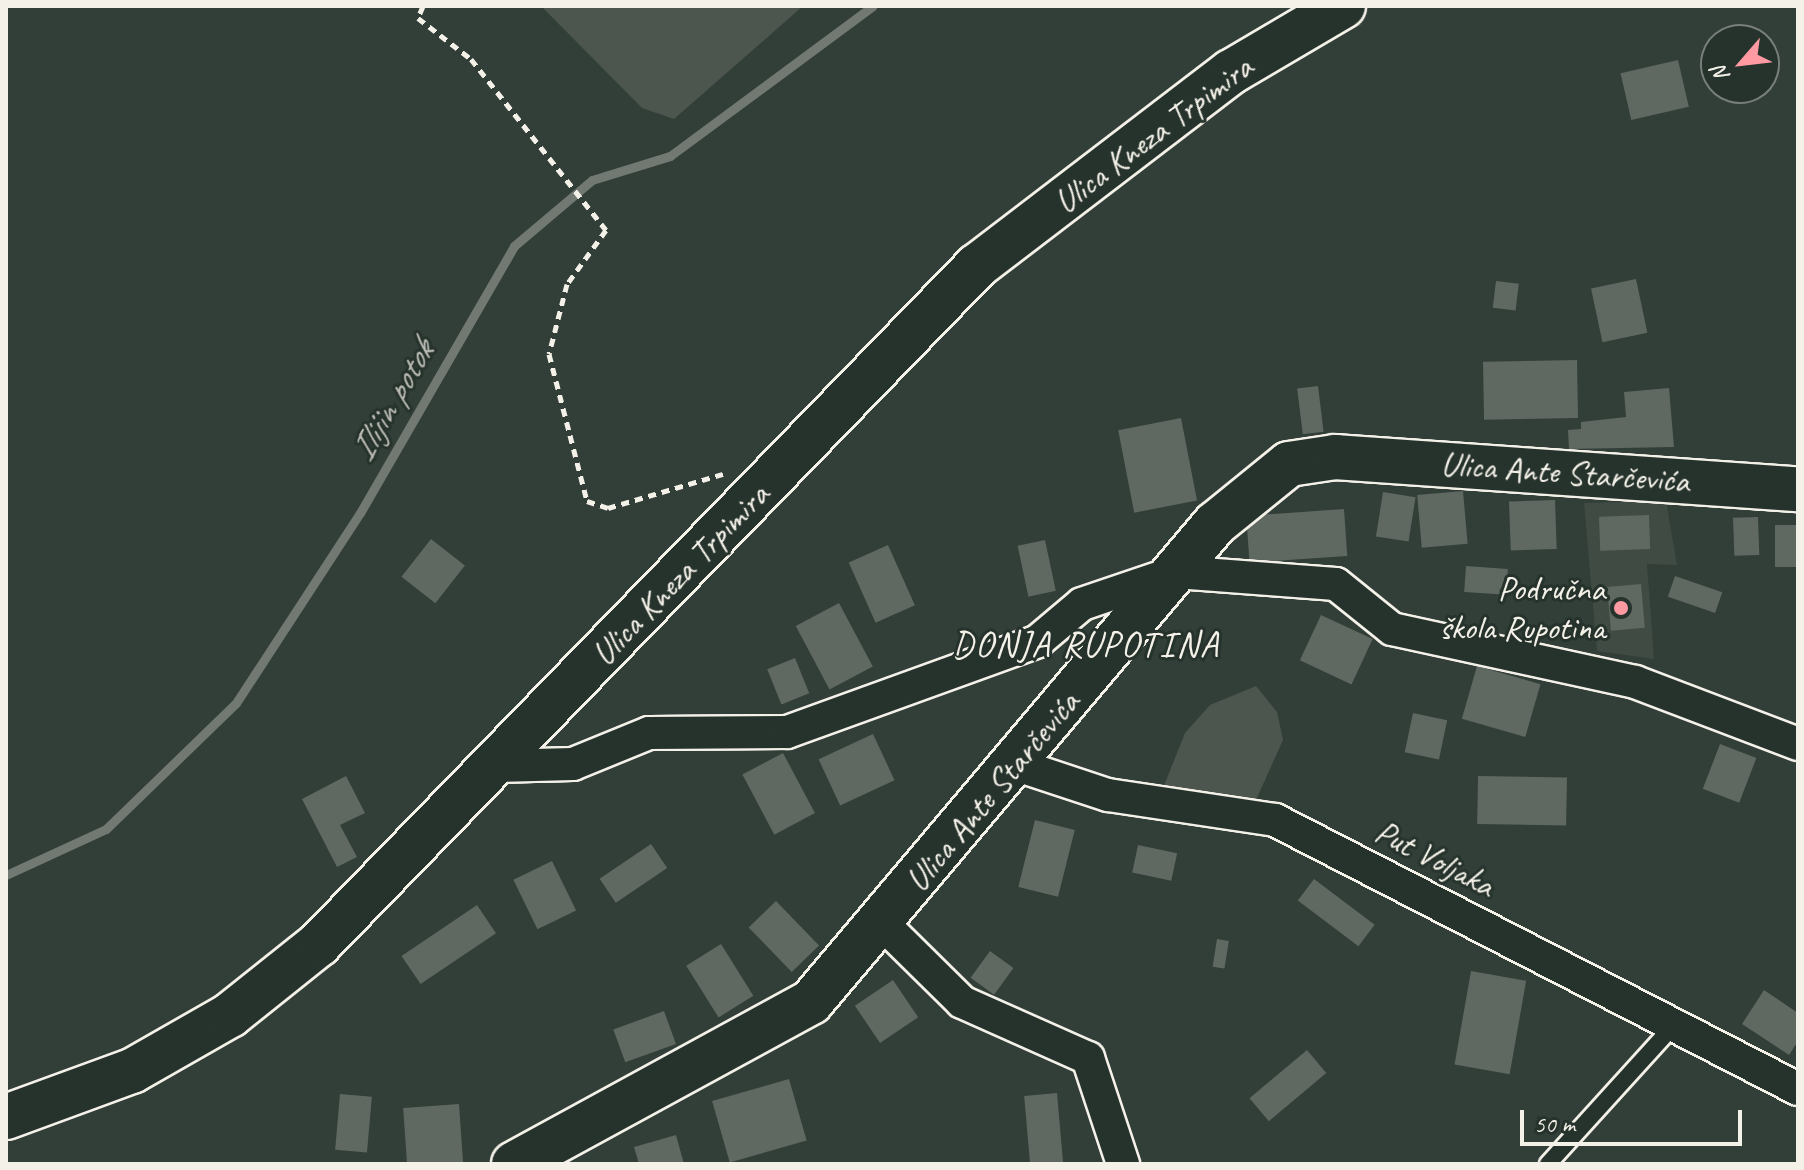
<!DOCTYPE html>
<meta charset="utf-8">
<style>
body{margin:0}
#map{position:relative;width:1804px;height:1170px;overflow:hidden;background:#323e38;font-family:Caveat,sans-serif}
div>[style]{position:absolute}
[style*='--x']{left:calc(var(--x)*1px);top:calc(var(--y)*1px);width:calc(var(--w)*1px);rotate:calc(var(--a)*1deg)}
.built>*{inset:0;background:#404b44}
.green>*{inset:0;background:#4c564f}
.stream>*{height:9px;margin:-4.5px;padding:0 4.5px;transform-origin:4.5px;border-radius:4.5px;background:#727972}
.building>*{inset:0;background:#5f6861;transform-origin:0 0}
.path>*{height:5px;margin-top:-2.5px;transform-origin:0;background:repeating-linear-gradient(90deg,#f4f1e8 0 8px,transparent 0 14px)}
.roads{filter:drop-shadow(2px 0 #f4f1e8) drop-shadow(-2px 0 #f4f1e8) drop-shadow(0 2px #f4f1e8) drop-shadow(0 -2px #f4f1e8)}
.lane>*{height:16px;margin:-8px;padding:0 8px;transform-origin:8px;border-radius:8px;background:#26332d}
.street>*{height:32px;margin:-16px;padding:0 16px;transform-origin:16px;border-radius:16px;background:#26332d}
.secondary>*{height:44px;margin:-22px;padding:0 22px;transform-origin:22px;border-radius:22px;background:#26332d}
.dots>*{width:22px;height:22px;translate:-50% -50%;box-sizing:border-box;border:4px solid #26332d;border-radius:50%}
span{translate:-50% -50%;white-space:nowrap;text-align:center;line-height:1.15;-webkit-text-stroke:6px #26332d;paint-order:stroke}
.street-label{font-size:34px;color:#f4f1e8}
.poi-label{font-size:34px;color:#f4f1e8}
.right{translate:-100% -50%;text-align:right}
.water-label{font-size:36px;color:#babbb3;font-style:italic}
.neighbourhood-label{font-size:36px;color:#f4f1e8;letter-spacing:2px}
.frame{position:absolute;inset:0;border:8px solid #f4f1e8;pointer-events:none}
.north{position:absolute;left:1700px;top:24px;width:80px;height:80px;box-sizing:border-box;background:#26332d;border:2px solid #787f78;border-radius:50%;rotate:242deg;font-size:22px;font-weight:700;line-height:32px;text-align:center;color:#f4f1e8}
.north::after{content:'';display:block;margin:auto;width:28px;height:36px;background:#ff9aa2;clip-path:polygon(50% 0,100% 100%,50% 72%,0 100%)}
.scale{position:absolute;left:1520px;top:1110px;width:222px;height:36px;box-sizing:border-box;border:4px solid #f4f1e8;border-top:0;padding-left:10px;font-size:24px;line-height:28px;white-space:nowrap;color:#f4f1e8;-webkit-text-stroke:6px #26332d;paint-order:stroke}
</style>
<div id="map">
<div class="built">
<div style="clip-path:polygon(1666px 501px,1677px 565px,1647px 564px,1654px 659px,1597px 651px,1584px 503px)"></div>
</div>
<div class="green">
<div style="clip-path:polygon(541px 6px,803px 6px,674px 119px,642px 108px)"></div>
<div style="clip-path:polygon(1256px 686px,1277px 712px,1283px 740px,1251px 811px,1161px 793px,1185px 733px,1210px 705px)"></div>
</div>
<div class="stream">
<div style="--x:6;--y:875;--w:110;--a:-24.7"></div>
<div style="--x:106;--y:829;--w:181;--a:-44.1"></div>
<div style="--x:236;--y:703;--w:227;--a:-56.9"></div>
<div style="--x:360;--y:513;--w:308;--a:-60"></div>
<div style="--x:514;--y:246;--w:102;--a:-40.2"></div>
<div style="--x:592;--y:180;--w:82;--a:-17.1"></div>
<div style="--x:670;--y:156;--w:252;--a:-36.5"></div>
</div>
<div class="building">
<div style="left:1678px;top:60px;width:48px;height:59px;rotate:77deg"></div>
<div style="left:1636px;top:279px;width:55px;height:46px;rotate:78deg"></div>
<div style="left:1496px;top:281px;width:23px;height:27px;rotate:7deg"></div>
<div style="left:1577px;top:360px;width:58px;height:94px;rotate:89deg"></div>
<div style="left:1318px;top:386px;width:46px;height:21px;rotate:83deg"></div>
<div style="clip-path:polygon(1669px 388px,1674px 447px,1569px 449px,1568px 430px,1581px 429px,1581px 422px,1626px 417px,1624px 392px)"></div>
<div style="left:1181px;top:418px;width:84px;height:64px;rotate:79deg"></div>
<div style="left:1463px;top:491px;width:53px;height:46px;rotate:85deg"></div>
<div style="left:1383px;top:492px;width:33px;height:45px;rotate:9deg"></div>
<div style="left:1555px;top:500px;width:49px;height:46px;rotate:88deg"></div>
<div style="left:1344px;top:509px;width:47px;height:98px;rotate:86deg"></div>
<div style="left:1649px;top:515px;width:34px;height:50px;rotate:88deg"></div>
<div style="left:1758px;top:517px;width:38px;height:25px;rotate:88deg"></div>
<div style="left:1775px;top:525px;width:23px;height:42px"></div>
<div style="left:431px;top:539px;width:43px;height:48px;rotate:38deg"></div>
<div style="left:1045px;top:540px;width:52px;height:28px;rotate:78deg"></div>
<div style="left:888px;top:545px;width:66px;height:43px;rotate:66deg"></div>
<div style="left:1466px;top:566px;width:42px;height:26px;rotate:4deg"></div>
<div style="left:1675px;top:576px;width:50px;height:22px;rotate:19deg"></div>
<div style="left:1641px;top:584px;width:44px;height:34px;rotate:85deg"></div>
<div style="left:839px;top:603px;width:72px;height:49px;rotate:62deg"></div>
<div style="left:1321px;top:615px;width:57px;height:50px;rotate:25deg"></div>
<div style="left:795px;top:658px;width:38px;height:30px;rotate:68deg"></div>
<div style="left:1477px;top:666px;width:66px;height:55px;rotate:16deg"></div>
<div style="left:1413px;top:713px;width:35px;height:40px;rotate:12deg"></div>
<div style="left:873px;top:734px;width:51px;height:60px;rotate:65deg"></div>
<div style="left:1720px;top:744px;width:39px;height:48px;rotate:21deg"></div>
<div style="left:783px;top:753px;width:68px;height:46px;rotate:62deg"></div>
<div style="clip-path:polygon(346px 776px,365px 813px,340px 825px,357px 857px,337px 867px,302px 799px)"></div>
<div style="left:1478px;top:776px;width:89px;height:48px;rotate:1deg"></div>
<div style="left:1035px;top:820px;width:41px;height:69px;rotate:14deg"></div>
<div style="left:651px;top:844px;width:29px;height:62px;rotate:56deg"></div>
<div style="left:1138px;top:845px;width:40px;height:28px;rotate:12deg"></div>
<div style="left:552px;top:861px;width:55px;height:43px;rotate:64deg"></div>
<div style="left:1314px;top:879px;width:76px;height:27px;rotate:37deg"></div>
<div style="left:776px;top:901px;width:62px;height:38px;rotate:46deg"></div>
<div style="left:477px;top:905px;width:34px;height:91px;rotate:56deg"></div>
<div style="left:1217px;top:939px;width:12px;height:28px;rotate:9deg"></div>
<div style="left:721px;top:944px;width:61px;height:41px;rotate:58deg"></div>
<div style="left:990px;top:951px;width:29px;height:33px;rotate:36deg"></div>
<div style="left:1471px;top:971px;width:56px;height:95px;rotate:10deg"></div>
<div style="left:893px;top:980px;width:45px;height:46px;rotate:56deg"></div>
<div style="clip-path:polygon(1764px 990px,1798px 1013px,1798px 1041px,1789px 1055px,1742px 1024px)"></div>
<div style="left:664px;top:1011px;width:35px;height:54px;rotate:70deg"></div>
<div style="left:1307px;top:1050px;width:30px;height:75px;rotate:50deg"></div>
<div style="left:789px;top:1079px;width:64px;height:80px;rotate:74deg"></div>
<div style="left:1057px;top:1093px;width:71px;height:33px;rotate:85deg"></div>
<div style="left:340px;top:1094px;width:32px;height:56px;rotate:5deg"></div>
<div style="left:459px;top:1104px;width:60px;height:56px;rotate:86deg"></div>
<div style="clip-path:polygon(676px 1135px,684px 1164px,639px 1164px,634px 1147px)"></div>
</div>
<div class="path">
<div style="--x:423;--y:6;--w:13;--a:113"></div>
<div style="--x:418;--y:18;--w:67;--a:37.7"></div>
<div style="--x:471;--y:59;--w:218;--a:51.7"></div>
<div style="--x:606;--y:230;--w:67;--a:125.8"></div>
<div style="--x:567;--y:284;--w:72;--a:104.4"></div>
<div style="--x:549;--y:354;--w:152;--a:75.5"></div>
<div style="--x:587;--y:501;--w:22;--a:18"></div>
<div style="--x:608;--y:508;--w:120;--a:-16.5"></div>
</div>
<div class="roads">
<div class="lane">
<div style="--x:1548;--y:1164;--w:190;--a:-47.8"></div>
</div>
<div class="street">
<div style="--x:1014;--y:764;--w:99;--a:18.3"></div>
<div style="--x:1108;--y:795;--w:169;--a:8.5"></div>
<div style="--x:1275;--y:820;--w:588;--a:27.22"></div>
<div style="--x:496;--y:766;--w:77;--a:-1.5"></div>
<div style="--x:573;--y:764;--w:82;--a:-22.2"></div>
<div style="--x:649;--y:733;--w:138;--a:-0.4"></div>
<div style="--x:787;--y:732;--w:267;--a:-19.9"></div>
<div style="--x:1038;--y:641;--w:57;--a:-40.1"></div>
<div style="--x:1082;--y:604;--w:99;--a:-18.8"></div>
<div style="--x:1176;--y:572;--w:160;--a:4.3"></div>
<div style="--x:1336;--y:584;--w:72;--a:38.8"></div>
<div style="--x:1392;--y:629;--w:249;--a:12.3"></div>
<div style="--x:1635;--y:682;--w:174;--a:20.8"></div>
<div style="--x:882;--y:923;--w:112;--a:44.6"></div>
<div style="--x:962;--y:1002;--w:138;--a:24"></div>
<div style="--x:1088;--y:1058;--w:112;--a:71.7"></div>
</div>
<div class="secondary">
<div style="--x:6;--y:1117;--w:134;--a:-20.1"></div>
<div style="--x:132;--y:1071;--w:113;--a:-29.7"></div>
<div style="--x:230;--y:1015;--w:114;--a:-38.6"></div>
<div style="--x:319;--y:944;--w:945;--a:-45.86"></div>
<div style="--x:977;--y:266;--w:320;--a:-37.4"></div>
<div style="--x:1231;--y:72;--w:130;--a:-30.5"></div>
<div style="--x:514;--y:1164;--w:338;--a:-28.6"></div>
<div style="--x:811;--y:1002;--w:626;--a:-49.8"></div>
<div style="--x:1215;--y:524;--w:95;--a:-39"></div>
<div style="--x:1289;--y:464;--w:47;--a:-8.7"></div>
<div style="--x:1335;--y:457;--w:464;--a:4"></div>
</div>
</div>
<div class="dots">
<div style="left:1621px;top:608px;background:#ff9aa2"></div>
</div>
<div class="street-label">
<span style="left:1153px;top:134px;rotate:-37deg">Ulica Kneza Trpimira</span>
<span style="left:1565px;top:472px;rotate:4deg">Ulica Ante Starčevića</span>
<span style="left:680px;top:574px;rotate:-46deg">Ulica Kneza Trpimira</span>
<span style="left:992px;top:791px;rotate:-50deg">Ulica Ante Starčevića</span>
<span style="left:1435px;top:858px;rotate:27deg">Put Voljaka</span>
</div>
<div class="poi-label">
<span class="right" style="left:1605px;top:608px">Područna<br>škola Rupotina</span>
</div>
<div class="water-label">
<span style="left:392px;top:401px;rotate:-60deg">Ilijin potok</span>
</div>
<div class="neighbourhood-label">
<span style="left:1086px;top:645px">DONJA RUPOTINA</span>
</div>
<div class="frame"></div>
<div class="north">N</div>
<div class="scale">50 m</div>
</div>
